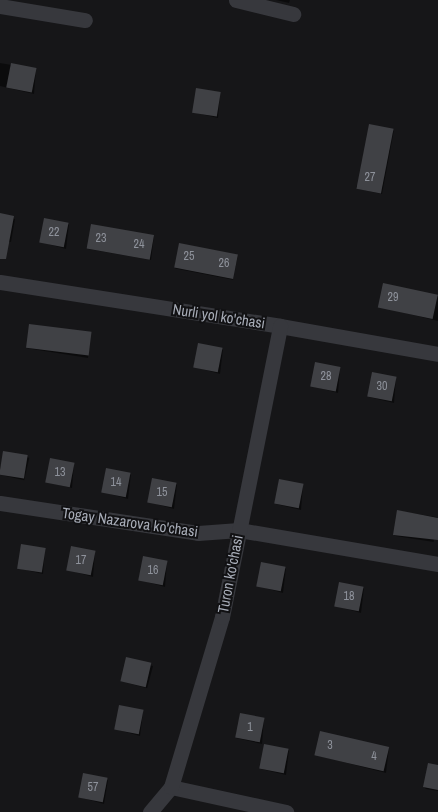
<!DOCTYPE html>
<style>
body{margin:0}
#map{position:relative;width:438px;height:812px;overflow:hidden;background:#161618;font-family:"Archivo Narrow",sans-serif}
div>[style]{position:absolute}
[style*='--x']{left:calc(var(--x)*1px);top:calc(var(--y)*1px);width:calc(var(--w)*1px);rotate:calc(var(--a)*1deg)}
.shadow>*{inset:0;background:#0007;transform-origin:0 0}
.building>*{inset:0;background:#404145;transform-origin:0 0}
.minor>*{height:15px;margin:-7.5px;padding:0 7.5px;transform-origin:7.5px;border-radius:7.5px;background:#37383d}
span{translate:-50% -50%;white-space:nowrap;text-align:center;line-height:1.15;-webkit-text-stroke:4px #111113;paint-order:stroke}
.number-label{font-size:12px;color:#8e929b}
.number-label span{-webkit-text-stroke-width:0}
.street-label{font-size:15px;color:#a8adb8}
</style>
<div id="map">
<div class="shadow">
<div style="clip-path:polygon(276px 0,290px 0,289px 3px)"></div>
<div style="clip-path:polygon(0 63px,36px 69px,34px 94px,0 86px)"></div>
<div style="clip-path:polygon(220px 93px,218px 118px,192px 112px)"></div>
<div style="clip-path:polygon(394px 130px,382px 194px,358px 189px,356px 187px)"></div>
<div style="clip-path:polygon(0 215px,15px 219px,11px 242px,0 240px)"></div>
<div style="clip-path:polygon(69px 224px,66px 249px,41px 242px)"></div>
<div style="clip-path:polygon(154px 236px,151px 260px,88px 249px)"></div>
<div style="left:180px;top:244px;width:59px;height:25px;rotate:11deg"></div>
<div style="clip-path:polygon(438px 296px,438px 321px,380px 307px)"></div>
<div style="clip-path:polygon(90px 333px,88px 358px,26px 348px)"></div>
<div style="clip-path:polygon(223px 349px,220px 374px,195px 367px)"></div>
<div style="clip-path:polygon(340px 368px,338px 393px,312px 386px)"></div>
<div style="clip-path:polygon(396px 378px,394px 403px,369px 397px)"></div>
<div style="left:4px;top:452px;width:26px;height:23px;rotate:13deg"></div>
<div style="clip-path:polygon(74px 464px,72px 488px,46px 482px)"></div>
<div style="clip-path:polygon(131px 474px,128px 499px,103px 492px)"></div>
<div style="clip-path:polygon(177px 484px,174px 509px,149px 502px)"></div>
<div style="clip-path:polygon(303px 485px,301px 510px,276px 504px)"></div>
<div style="left:398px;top:511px;width:40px;height:25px;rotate:9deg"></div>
<div style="clip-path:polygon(45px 550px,43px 574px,17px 568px)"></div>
<div style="clip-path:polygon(95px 552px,93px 577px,68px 570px)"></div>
<div style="clip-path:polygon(167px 562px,165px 587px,140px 580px)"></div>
<div style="clip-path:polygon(286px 568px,283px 593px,258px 586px)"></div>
<div style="clip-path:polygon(364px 588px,361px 613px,336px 606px)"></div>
<div style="left:127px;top:659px;width:27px;height:23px;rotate:15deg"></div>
<div style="clip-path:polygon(143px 712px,140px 736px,115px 729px)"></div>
<div style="clip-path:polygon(264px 719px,262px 744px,236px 738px)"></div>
<div style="clip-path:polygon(389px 748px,386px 773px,316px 755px)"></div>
<div style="clip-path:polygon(289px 750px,286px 775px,261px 769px)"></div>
<div style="clip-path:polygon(438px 766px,438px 791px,426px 789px,424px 787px)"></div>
<div style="clip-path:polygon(108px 780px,104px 804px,79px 797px)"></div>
</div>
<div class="building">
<div style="left:11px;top:63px;width:26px;height:25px;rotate:11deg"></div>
<div style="left:196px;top:88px;width:25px;height:25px;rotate:9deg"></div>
<div style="left:369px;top:124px;width:25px;height:66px;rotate:11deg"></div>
<div style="clip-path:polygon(0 213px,14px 216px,6px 259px,0 259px)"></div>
<div style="left:44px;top:218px;width:25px;height:25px;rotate:11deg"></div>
<div style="left:91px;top:224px;width:64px;height:25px;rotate:10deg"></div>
<div style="left:179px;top:243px;width:60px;height:25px;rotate:11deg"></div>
<div style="left:383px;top:283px;width:56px;height:25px;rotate:12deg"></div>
<div style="left:29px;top:324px;width:63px;height:24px;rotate:7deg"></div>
<div style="left:198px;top:343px;width:25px;height:25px;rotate:11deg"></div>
<div style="left:315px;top:362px;width:26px;height:25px;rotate:11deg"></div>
<div style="left:372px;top:372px;width:25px;height:25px;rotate:11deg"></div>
<div style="left:3px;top:451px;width:25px;height:24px;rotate:9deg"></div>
<div style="left:50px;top:458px;width:25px;height:25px;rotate:11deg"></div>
<div style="left:106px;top:468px;width:25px;height:25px;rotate:11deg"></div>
<div style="left:152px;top:478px;width:25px;height:25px;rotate:11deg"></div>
<div style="left:279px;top:479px;width:25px;height:25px;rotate:11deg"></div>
<div style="clip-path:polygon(397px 510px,438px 518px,438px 540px,393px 535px)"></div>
<div style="left:21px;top:544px;width:25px;height:25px;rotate:9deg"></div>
<div style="left:71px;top:546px;width:25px;height:25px;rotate:11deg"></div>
<div style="left:143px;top:556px;width:25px;height:25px;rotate:11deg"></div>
<div style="left:261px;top:562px;width:25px;height:25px;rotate:11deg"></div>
<div style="left:339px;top:582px;width:25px;height:25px;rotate:11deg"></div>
<div style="left:126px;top:657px;width:26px;height:25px;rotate:13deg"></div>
<div style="left:119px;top:705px;width:25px;height:25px;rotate:11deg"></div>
<div style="left:240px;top:713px;width:25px;height:25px;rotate:11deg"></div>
<div style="left:320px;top:731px;width:71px;height:25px;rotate:13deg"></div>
<div style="left:264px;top:744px;width:25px;height:25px;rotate:11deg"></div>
<div style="clip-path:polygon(428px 763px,438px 765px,438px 790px,423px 787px)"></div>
<div style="left:83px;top:773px;width:25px;height:25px;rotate:11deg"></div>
</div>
<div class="minor">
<div style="--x:236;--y:0;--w:59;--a:13.8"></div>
<div style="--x:0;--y:6;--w:86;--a:9.4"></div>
<div style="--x:0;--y:282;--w:283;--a:8.9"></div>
<div style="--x:280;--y:326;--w:160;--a:10"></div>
<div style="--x:0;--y:503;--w:200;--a:8.6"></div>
<div style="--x:198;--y:533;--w:41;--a:-4.2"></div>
<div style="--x:239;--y:530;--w:202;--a:9.7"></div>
<div style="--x:171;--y:787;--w:118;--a:12.3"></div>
<div style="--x:150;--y:812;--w:33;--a:-50"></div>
<div style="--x:171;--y:787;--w:177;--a:-73.3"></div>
<div style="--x:222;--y:617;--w:297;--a:-78.7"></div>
</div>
<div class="number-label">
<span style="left:370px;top:178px">27</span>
<span style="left:54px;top:233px">22</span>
<span style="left:101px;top:239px">23</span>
<span style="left:139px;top:245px">24</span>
<span style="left:189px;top:257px">25</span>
<span style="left:224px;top:264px">26</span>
<span style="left:393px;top:298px">29</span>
<span style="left:326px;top:377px">28</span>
<span style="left:382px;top:387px">30</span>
<span style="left:60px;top:473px">13</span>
<span style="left:116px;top:483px">14</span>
<span style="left:162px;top:493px">15</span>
<span style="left:81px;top:561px">17</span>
<span style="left:153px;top:571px">16</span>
<span style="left:349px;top:597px">18</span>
<span style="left:250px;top:728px">1</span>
<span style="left:330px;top:746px">3</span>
<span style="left:374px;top:757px">4</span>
<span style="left:93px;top:788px">57</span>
</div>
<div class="street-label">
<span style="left:219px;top:316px;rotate:9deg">Nurli yol ko'chasi</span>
<span style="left:130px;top:522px;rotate:8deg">Togay Nazarova ko'chasi</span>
<span style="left:230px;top:574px;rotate:-79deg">Turon ko'chasi</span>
</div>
</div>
